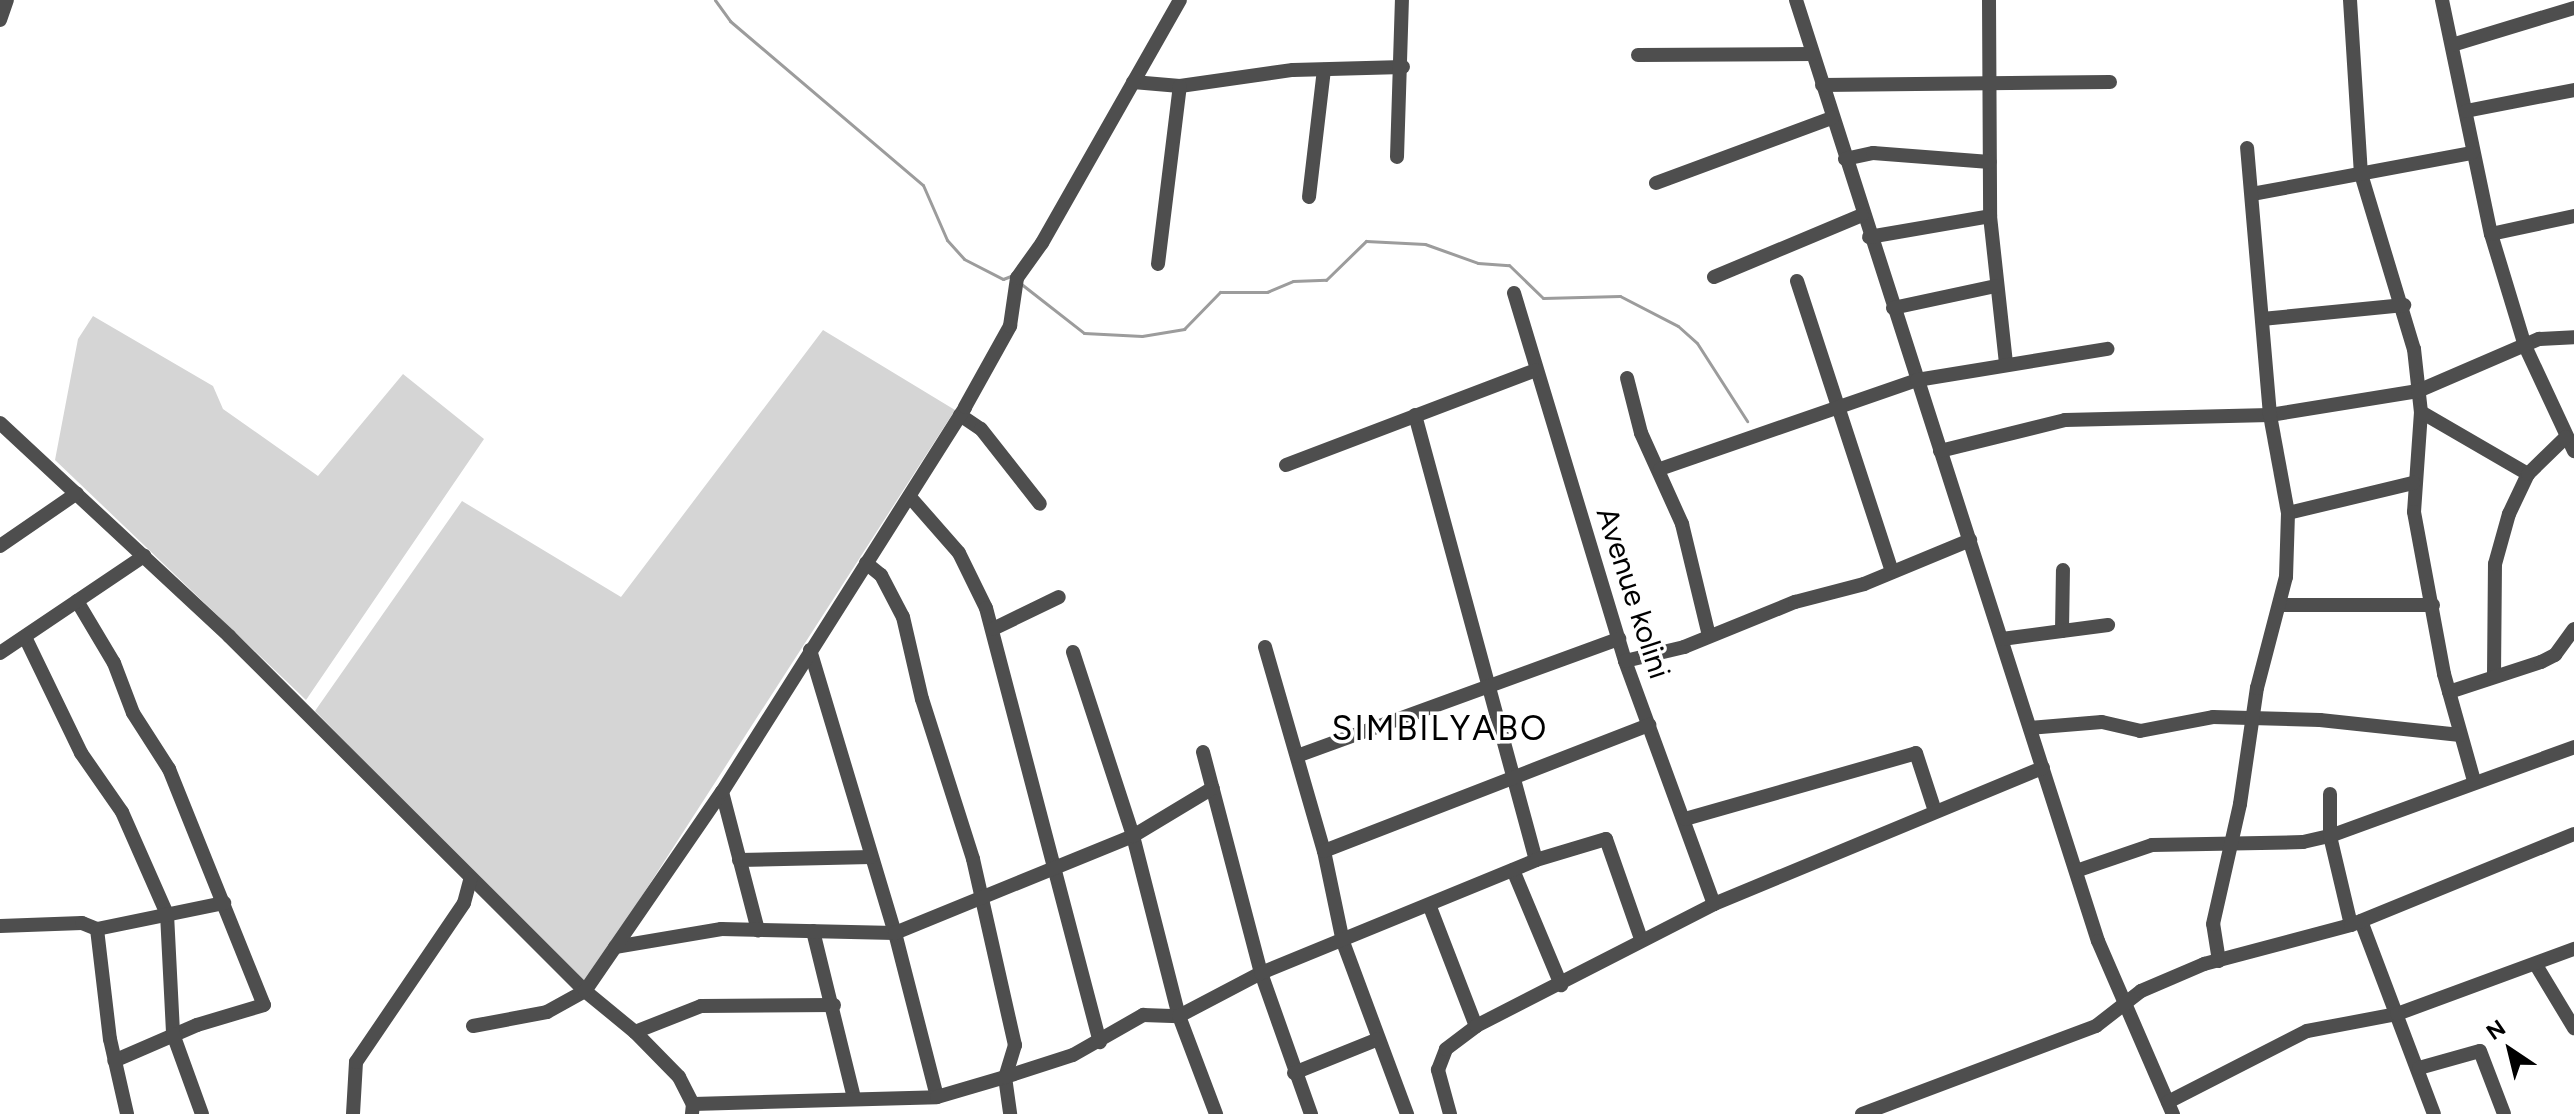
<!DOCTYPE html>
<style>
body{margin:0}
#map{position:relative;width:2574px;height:1114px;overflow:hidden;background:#fff;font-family:Figtree,sans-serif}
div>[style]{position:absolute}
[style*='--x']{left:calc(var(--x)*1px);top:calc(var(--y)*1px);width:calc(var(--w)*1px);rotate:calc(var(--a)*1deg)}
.green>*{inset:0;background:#d5d5d5}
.stream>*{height:3px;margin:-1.5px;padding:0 1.5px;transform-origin:1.5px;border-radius:1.5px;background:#9c9c9c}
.minor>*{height:14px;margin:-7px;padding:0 7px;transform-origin:7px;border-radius:7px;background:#4e4e4e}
span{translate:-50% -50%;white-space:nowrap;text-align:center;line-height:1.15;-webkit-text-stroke:7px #fff;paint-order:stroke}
.street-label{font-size:30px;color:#000}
.quarter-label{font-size:34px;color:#000;letter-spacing:2px}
.north{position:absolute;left:2470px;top:1010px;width:80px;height:80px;-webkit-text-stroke:6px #fff;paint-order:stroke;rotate:325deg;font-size:22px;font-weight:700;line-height:32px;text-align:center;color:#000}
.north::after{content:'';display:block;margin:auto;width:28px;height:36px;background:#000;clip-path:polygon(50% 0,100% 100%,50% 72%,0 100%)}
</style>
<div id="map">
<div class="green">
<div style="clip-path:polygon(93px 316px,213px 386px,223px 409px,318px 476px,403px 374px,484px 439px,306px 700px,55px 460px,78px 339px)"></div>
<div style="clip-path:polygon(823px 330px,955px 410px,584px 986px,315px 711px,462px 501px,621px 597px)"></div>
</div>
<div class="stream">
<div style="--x:715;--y:0;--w:26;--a:54"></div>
<div style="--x:730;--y:21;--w:253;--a:40.4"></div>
<div style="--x:923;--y:185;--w:60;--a:66.4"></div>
<div style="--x:947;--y:240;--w:25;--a:48"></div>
<div style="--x:964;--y:259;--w:44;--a:27.1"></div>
<div style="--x:1003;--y:279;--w:9;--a:-21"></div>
<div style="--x:1020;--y:283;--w:81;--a:38"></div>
<div style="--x:1084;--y:333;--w:58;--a:3"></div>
<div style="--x:1142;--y:336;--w:43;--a:-9.5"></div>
<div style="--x:1184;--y:329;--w:52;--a:-45.8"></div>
<div style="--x:1220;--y:292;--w:47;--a:0"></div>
<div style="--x:1267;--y:292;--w:28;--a:-23"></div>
<div style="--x:1293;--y:281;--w:33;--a:-2"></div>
<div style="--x:1326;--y:280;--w:56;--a:-44.3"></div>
<div style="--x:1366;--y:241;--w:59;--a:2.9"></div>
<div style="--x:1425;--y:244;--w:56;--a:19.7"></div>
<div style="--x:1478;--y:263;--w:31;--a:4"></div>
<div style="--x:1509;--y:265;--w:47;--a:44.1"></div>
<div style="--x:1543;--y:298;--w:77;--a:-1.5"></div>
<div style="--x:1620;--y:296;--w:65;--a:27.3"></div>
<div style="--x:1678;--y:326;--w:25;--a:42"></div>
<div style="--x:1697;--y:343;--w:93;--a:57.3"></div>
</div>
<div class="minor">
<div style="--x:1796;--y:0;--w:988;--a:72.21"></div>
<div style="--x:2098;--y:941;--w:189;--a:66.6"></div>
<div style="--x:1989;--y:0;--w:216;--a:89.7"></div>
<div style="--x:1990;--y:216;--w:149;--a:83.8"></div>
<div style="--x:2350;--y:0;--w:174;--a:86.4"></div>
<div style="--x:2361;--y:174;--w:183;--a:73.2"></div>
<div style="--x:2414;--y:349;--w:63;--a:83.7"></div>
<div style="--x:2421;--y:412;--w:100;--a:94"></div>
<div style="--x:2414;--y:512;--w:165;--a:79.5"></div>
<div style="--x:2444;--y:674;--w:111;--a:74.3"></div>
<div style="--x:2442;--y:0;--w:239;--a:78.2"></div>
<div style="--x:2491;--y:234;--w:117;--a:73.1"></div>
<div style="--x:2525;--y:346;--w:116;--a:65"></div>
<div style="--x:0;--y:20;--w:21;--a:-71"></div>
<div style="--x:2452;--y:45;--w:127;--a:-16.9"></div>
<div style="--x:1638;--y:55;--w:174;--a:-0.3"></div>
<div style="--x:1133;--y:82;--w:47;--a:4.9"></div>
<div style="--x:1180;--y:86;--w:114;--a:-8.1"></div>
<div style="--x:1293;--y:70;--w:110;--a:-1.6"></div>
<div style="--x:1822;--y:85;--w:288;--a:-0.6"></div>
<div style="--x:2466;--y:111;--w:110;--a:-11"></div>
<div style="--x:1397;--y:157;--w:157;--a:-88.2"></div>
<div style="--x:1845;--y:159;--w:29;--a:-12"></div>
<div style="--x:1873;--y:153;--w:117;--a:4.4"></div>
<div style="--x:1656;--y:183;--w:188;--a:-20.3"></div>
<div style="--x:2252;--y:194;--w:224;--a:-10.6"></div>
<div style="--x:1309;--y:197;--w:128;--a:-83.3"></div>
<div style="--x:2491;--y:234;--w:85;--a:-12.2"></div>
<div style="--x:1869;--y:237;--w:123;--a:-9.8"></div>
<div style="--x:1158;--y:264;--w:179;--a:-83"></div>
<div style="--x:1714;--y:277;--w:160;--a:-22.7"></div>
<div style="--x:1797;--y:281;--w:306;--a:71.9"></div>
<div style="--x:1514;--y:293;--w:384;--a:73.2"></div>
<div style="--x:1625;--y:661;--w:259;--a:69.9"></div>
<div style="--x:1893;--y:308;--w:105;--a:-12.1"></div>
<div style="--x:2262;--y:319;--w:143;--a:-5.6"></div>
<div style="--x:1627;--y:378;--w:57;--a:75.7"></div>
<div style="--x:1641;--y:433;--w:100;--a:65.7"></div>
<div style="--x:1682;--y:524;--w:115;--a:76.4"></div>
<div style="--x:2421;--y:412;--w:124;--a:30.1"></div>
<div style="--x:960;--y:415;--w:25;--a:34"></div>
<div style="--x:981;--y:429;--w:95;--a:51.8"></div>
<div style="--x:1415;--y:415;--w:461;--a:74.8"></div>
<div style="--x:0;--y:423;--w:313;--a:42.9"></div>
<div style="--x:229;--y:636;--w:503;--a:44.92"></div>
<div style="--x:585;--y:991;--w:65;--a:39.4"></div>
<div style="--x:635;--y:1032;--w:63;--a:45.6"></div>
<div style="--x:679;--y:1077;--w:30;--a:63"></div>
<div style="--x:693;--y:1104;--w:10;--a:96"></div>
<div style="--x:1940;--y:451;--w:129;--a:-13.9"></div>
<div style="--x:2065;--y:420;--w:205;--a:-1.4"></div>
<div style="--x:2270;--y:415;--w:150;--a:-9.2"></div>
<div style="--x:2418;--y:391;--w:132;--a:-23.3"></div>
<div style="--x:2539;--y:339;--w:35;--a:-3"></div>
<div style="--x:1286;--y:465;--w:267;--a:-20.8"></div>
<div style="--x:1660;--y:469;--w:272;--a:-19.1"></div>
<div style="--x:1917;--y:380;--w:193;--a:-9.3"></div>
<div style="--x:910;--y:497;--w:74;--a:48.8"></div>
<div style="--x:959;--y:553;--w:61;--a:63.9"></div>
<div style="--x:986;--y:608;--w:449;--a:75.3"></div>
<div style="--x:2288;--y:513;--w:129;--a:-13.5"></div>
<div style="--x:0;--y:546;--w:93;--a:-34.5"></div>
<div style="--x:866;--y:563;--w:19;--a:39"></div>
<div style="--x:881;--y:575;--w:47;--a:62.4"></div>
<div style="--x:903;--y:617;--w:84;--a:77"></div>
<div style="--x:922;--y:699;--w:168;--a:72.3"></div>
<div style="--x:973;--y:859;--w:191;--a:77.3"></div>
<div style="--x:1015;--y:1045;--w:34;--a:107"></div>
<div style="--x:1005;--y:1077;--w:37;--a:82"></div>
<div style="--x:77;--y:601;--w:72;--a:59.2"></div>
<div style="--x:114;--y:663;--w:53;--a:69.2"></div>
<div style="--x:133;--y:713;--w:67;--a:57.3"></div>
<div style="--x:169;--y:769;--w:254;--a:68.1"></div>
<div style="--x:264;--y:1005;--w:70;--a:163.4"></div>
<div style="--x:197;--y:1025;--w:90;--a:156.6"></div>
<div style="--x:2280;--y:605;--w:153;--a:0"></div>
<div style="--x:993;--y:629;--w:73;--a:-25.9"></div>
<div style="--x:2062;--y:631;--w:61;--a:-89.1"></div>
<div style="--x:25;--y:637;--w:129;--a:64.2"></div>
<div style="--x:81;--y:753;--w:72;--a:55.2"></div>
<div style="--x:122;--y:812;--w:111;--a:66.2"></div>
<div style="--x:167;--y:914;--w:120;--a:87.1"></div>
<div style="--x:173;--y:1034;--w:85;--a:70.1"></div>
<div style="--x:2002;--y:639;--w:107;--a:-7.5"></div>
<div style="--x:1265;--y:647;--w:212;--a:73.9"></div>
<div style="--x:1324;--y:851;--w:93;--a:78.2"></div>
<div style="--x:1343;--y:942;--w:184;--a:69.6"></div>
<div style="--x:810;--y:650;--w:295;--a:73.3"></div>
<div style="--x:895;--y:933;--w:169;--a:75.6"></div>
<div style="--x:1073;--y:652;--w:194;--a:71.9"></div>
<div style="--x:1133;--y:836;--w:186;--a:75.7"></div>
<div style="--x:1179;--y:1016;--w:105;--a:69.3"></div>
<div style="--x:0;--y:653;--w:174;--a:-34"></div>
<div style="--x:1625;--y:661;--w:61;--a:-13.3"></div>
<div style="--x:1684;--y:647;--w:120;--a:-22.1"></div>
<div style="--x:1795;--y:602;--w:71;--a:-14.6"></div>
<div style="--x:1864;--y:584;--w:115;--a:-22.5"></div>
<div style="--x:2494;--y:676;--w:112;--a:-89.5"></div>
<div style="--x:2495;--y:564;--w:52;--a:-74.4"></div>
<div style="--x:2509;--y:514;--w:44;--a:-64.6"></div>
<div style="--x:2528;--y:474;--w:53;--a:-44.2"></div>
<div style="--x:2449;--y:692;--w:97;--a:-18.1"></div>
<div style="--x:2541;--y:662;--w:16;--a:-27"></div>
<div style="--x:2555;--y:655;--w:32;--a:-54"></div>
<div style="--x:2030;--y:728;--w:72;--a:-4.8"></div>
<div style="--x:2102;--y:722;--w:39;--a:13"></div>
<div style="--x:2140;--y:731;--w:74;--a:-10.9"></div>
<div style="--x:2213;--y:717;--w:107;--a:1.6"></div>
<div style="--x:2320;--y:720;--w:141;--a:6.1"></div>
<div style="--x:1203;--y:752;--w:228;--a:75.3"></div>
<div style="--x:1261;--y:973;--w:150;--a:70.5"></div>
<div style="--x:1297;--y:756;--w:343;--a:-20"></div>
<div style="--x:722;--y:792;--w:143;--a:75.4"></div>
<div style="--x:2330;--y:794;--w:42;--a:90"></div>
<div style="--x:2330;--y:836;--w:91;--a:76.7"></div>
<div style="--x:1685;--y:819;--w:240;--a:-15.9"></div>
<div style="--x:1916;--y:753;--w:61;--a:71.9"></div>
<div style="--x:1324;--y:851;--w:349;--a:-21.2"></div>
<div style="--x:739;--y:860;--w:132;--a:-1.3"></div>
<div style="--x:1513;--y:870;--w:125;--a:67.3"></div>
<div style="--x:2076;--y:871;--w:80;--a:-18.9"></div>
<div style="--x:2152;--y:845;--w:151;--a:-1.1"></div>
<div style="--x:2303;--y:842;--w:28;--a:-13"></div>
<div style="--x:2330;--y:836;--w:260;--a:-20"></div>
<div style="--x:1430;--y:907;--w:128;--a:68.9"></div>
<div style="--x:2361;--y:921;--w:206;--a:69.3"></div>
<div style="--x:0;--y:926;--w:82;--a:-2.1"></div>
<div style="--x:82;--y:923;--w:16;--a:22"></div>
<div style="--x:97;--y:929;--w:130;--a:-11.6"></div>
<div style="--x:97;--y:929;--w:111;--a:83.3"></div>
<div style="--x:110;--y:1039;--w:77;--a:77.2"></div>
<div style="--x:813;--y:931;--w:172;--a:76.2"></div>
<div style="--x:615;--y:947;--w:108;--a:-9.6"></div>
<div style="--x:721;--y:929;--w:174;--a:1.3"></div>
<div style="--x:895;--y:933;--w:257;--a:-22.2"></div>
<div style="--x:1133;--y:836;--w:93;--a:-31"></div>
<div style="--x:2219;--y:961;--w:37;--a:-99"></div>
<div style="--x:2213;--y:924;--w:123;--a:-77.3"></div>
<div style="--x:2240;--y:804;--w:117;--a:-81.7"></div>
<div style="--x:2257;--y:688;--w:115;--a:-75.4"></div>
<div style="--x:2286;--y:577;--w:64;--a:-88.2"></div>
<div style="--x:2288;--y:513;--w:100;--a:-100.4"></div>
<div style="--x:2270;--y:415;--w:268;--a:-94.9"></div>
<div style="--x:2536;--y:965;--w:74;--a:58.9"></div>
<div style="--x:473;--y:1026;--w:75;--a:-10.7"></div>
<div style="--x:547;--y:1012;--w:43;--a:-28.9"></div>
<div style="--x:585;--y:991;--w:242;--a:-55.5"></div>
<div style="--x:722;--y:792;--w:455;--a:-57.7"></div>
<div style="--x:965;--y:407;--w:93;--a:-60.9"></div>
<div style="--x:1010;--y:326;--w:49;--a:-81.7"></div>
<div style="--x:1017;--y:278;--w:43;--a:-54.5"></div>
<div style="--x:1042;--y:243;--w:279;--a:-60.4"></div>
<div style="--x:635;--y:1032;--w:71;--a:-21.5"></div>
<div style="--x:701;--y:1006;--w:133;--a:-0.4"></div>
<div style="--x:2419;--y:1068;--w:63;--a:-15.6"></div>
<div style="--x:2480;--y:1051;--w:67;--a:69.1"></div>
<div style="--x:1294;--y:1073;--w:91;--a:-22"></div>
<div style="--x:2168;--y:1102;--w:156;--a:-27.1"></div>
<div style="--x:2307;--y:1031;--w:92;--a:-10.7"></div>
<div style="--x:2397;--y:1014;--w:189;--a:-20.2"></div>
<div style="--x:693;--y:1104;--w:244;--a:-1.6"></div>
<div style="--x:937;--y:1097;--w:71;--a:-16.4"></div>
<div style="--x:1005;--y:1077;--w:71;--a:-17.9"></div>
<div style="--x:1073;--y:1055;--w:81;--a:-29.7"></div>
<div style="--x:1143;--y:1015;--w:36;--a:2"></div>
<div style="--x:1179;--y:1016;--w:93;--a:-27.7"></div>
<div style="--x:1261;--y:973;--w:297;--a:-22.3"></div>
<div style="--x:1536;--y:860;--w:73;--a:-16.7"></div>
<div style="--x:1606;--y:839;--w:106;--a:70.7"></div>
<div style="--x:353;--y:1114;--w:52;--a:-86.7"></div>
<div style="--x:356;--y:1062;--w:192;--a:-55.8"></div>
<div style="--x:464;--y:903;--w:24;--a:-75"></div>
<div style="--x:1450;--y:1114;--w:46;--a:-105.3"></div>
<div style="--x:1438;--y:1070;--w:22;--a:-69"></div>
<div style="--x:1446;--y:1049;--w:38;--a:-37"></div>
<div style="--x:1476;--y:1026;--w:267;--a:-27.1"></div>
<div style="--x:1714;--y:904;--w:356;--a:-22.5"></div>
<div style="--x:1862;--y:1114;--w:250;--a:-20.6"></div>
<div style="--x:2096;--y:1026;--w:57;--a:-37.9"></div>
<div style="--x:2141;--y:991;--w:69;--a:-23.2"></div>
<div style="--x:2204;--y:964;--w:152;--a:-14.9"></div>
<div style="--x:2351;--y:925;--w:241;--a:-22.2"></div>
</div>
<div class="street-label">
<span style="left:1633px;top:593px;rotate:72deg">Avenue kolini</span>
</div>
<div class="quarter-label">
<span style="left:1440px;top:729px">SIMBILYABO</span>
</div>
<div class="north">N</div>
</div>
